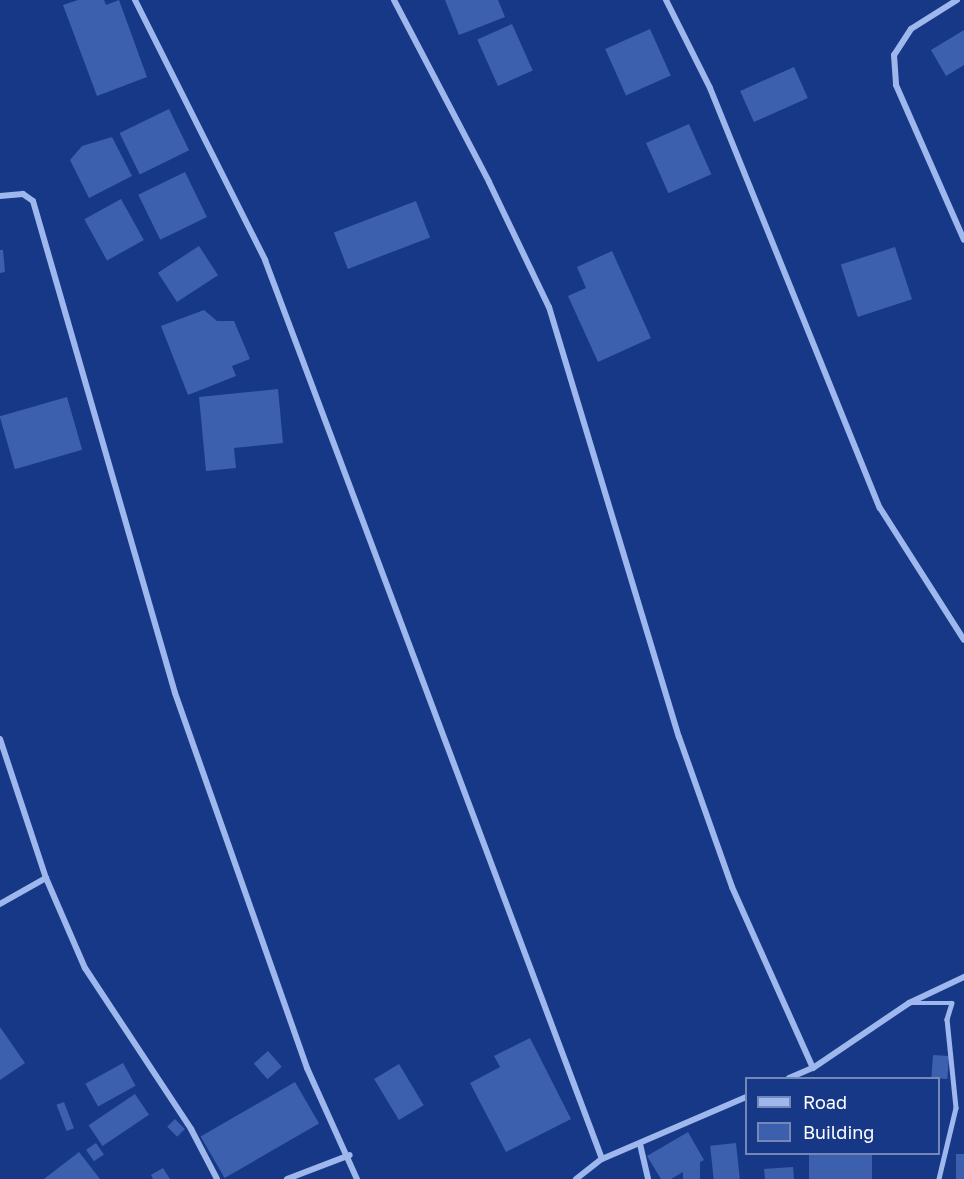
<!DOCTYPE html>
<style>
body{margin:0}
#map{position:relative;width:964px;height:1179px;overflow:hidden;background:#173887;font-family:"Golos Text",sans-serif}
div>[style]{position:absolute}
[style*='--x']{left:calc(var(--x)*1px);top:calc(var(--y)*1px);width:calc(var(--w)*1px);rotate:calc(var(--a)*1deg)}
.building>*{inset:0;background:#3c5fae;transform-origin:0 0}
.lane>*{height:4.5px;margin:-2.25px;padding:0 2.25px;transform-origin:2.25px;border-radius:2.25px;background:#9eb7ed}
.street>*{height:6px;margin:-3px;padding:0 3px;transform-origin:3px;border-radius:3px;background:#9eb7ed}
span{translate:-50% -50%;white-space:nowrap;text-align:center;line-height:1.15;-webkit-text-stroke:4.5px #173887;paint-order:stroke}
.legend{position:absolute;left:745px;top:1077px;width:195px;height:78px;box-sizing:border-box;background:#173887;border:2px solid #7488b7;margin:0;padding:8px 10px;list-style:none;font-size:18px;color:#fff}
.legend li{display:flex;align-items:center;gap:12px;height:30px}
.legend b{width:30px;border:2px solid #7488b7}
</style>
<div id="map">
<div class="building">
<div style="clip-path:polygon(78px 0,104px 0,106px 5px,119px 0,147px 77px,97px 96px,63px 5px)"></div>
<div style="clip-path:polygon(445px 0,498px 0,505px 17px,459px 35px)"></div>
<div style="left:512px;top:24px;width:51px;height:38px;rotate:66deg"></div>
<div style="left:650px;top:29px;width:51px;height:49px;rotate:66deg"></div>
<div style="clip-path:polygon(964px 30px,964px 65px,946px 76px,931px 50px)"></div>
<div style="left:794px;top:67px;width:34px;height:59px;rotate:66deg"></div>
<div style="left:169px;top:109px;width:46px;height:55px;rotate:64deg"></div>
<div style="left:689px;top:124px;width:55px;height:47px;rotate:66deg"></div>
<div style="clip-path:polygon(112px 137px,132px 176px,89px 198px,70px 160px,82px 146px)"></div>
<div style="left:185px;top:172px;width:50px;height:52px;rotate:64deg"></div>
<div style="left:121px;top:199px;width:47px;height:42px;rotate:61deg"></div>
<div style="left:416px;top:201px;width:39px;height:88px;rotate:69deg"></div>
<div style="left:199px;top:246px;width:35px;height:49px;rotate:57deg"></div>
<div style="left:895px;top:247px;width:55px;height:57px;rotate:72deg"></div>
<div style="clip-path:polygon(0 250px,3px 250px,5px 272px,0 273px)"></div>
<div style="clip-path:polygon(612px 251px,651px 338px,598px 362px,568px 296px,586px 288px,577px 267px)"></div>
<div style="clip-path:polygon(204px 310px,217px 321px,234px 321px,250px 359px,232px 366px,236px 376px,188px 395px,161px 326px)"></div>
<div style="clip-path:polygon(278px 389px,283px 443px,234px 448px,236px 468px,206px 471px,199px 397px)"></div>
<div style="left:67px;top:397px;width:55px;height:70px;rotate:74deg"></div>
<div style="clip-path:polygon(0 1027px,25px 1063px,0 1080px)"></div>
<div style="clip-path:polygon(530px 1038px,571px 1119px,506px 1152px,470px 1083px,500px 1067px,494px 1056px)"></div>
<div style="left:268px;top:1051px;width:21px;height:19px;rotate:49deg"></div>
<div style="left:933px;top:1055px;width:16px;height:23px;rotate:4deg"></div>
<div style="left:123px;top:1063px;width:26px;height:43px;rotate:61deg"></div>
<div style="left:399px;top:1064px;width:48px;height:29px;rotate:59deg"></div>
<div style="left:295px;top:1082px;width:48px;height:109px;rotate:60deg"></div>
<div style="left:135px;top:1094px;width:25px;height:56px;rotate:56deg"></div>
<div style="left:64px;top:1102px;width:28px;height:8px;rotate:69deg"></div>
<div style="left:175px;top:1119px;width:14px;height:11px;rotate:45deg"></div>
<div style="clip-path:polygon(688px 1132px,704px 1160px,700px 1162px,700px 1179px,683px 1179px,683px 1172px,671px 1179px,661px 1179px,647px 1156px)"></div>
<div style="left:96px;top:1143px;width:14px;height:12px;rotate:56deg"></div>
<div style="left:736px;top:1143px;width:36px;height:26px;rotate:84deg"></div>
<div style="clip-path:polygon(79px 1152px,100px 1179px,44px 1179px)"></div>
<div style="left:809px;top:1154px;width:63px;height:25px"></div>
<div style="left:956px;top:1154px;width:8px;height:25px"></div>
<div style="clip-path:polygon(793px 1167px,794px 1179px,765px 1179px,764px 1169px)"></div>
<div style="clip-path:polygon(163px 1168px,170px 1179px,153px 1179px,151px 1175px)"></div>
</div>
<div class="lane">
<div style="--x:912;--y:1003;--w:40;--a:0"></div>
<div style="--x:952;--y:1003;--w:17;--a:107"></div>
<div style="--x:947;--y:1019;--w:89;--a:84.2"></div>
<div style="--x:956;--y:1108;--w:73;--a:103.5"></div>
</div>
<div class="street">
<div style="--x:135;--y:0;--w:291;--a:63.4"></div>
<div style="--x:265;--y:260;--w:960;--a:69.45"></div>
<div style="--x:394;--y:0;--w:205;--a:62.4"></div>
<div style="--x:489;--y:182;--w:139;--a:64.4"></div>
<div style="--x:549;--y:307;--w:449;--a:73.2"></div>
<div style="--x:679;--y:737;--w:159;--a:70.5"></div>
<div style="--x:732;--y:887;--w:198;--a:65.9"></div>
<div style="--x:666;--y:0;--w:98;--a:63.4"></div>
<div style="--x:710;--y:88;--w:453;--a:68"></div>
<div style="--x:880;--y:508;--w:156;--a:57.5"></div>
<div style="--x:957;--y:0;--w:54;--a:147.8"></div>
<div style="--x:911;--y:29;--w:31;--a:123"></div>
<div style="--x:894;--y:55;--w:30;--a:86"></div>
<div style="--x:896;--y:85;--w:169;--a:66.3"></div>
<div style="--x:0;--y:196;--w:23;--a:-5"></div>
<div style="--x:23;--y:194;--w:12;--a:35"></div>
<div style="--x:33;--y:201;--w:512;--a:73.9"></div>
<div style="--x:175;--y:693;--w:398;--a:70.6"></div>
<div style="--x:307;--y:1068;--w:122;--a:65.8"></div>
<div style="--x:0;--y:739;--w:146;--a:71.7"></div>
<div style="--x:46;--y:878;--w:98;--a:66.6"></div>
<div style="--x:85;--y:968;--w:193;--a:56.6"></div>
<div style="--x:191;--y:1129;--w:56;--a:62.5"></div>
<div style="--x:0;--y:904;--w:53;--a:-29.5"></div>
<div style="--x:789;--y:1078;--w:26;--a:-23"></div>
<div style="--x:813;--y:1068;--w:116;--a:-34.1"></div>
<div style="--x:909;--y:1003;--w:61;--a:-25.3"></div>
<div style="--x:640;--y:1144;--w:36;--a:77"></div>
<div style="--x:287;--y:1179;--w:67;--a:-20.9"></div>
<div style="--x:576;--y:1179;--w:33;--a:-38"></div>
<div style="--x:602;--y:1159;--w:157;--a:-23.3"></div>
</div>
<ul class="legend">
<li><b style="height:8px;background:#9eb7ed"></b>Road</li>
<li><b style="height:16px;background:#3c5fae"></b>Building</li>
</ul>
</div>
